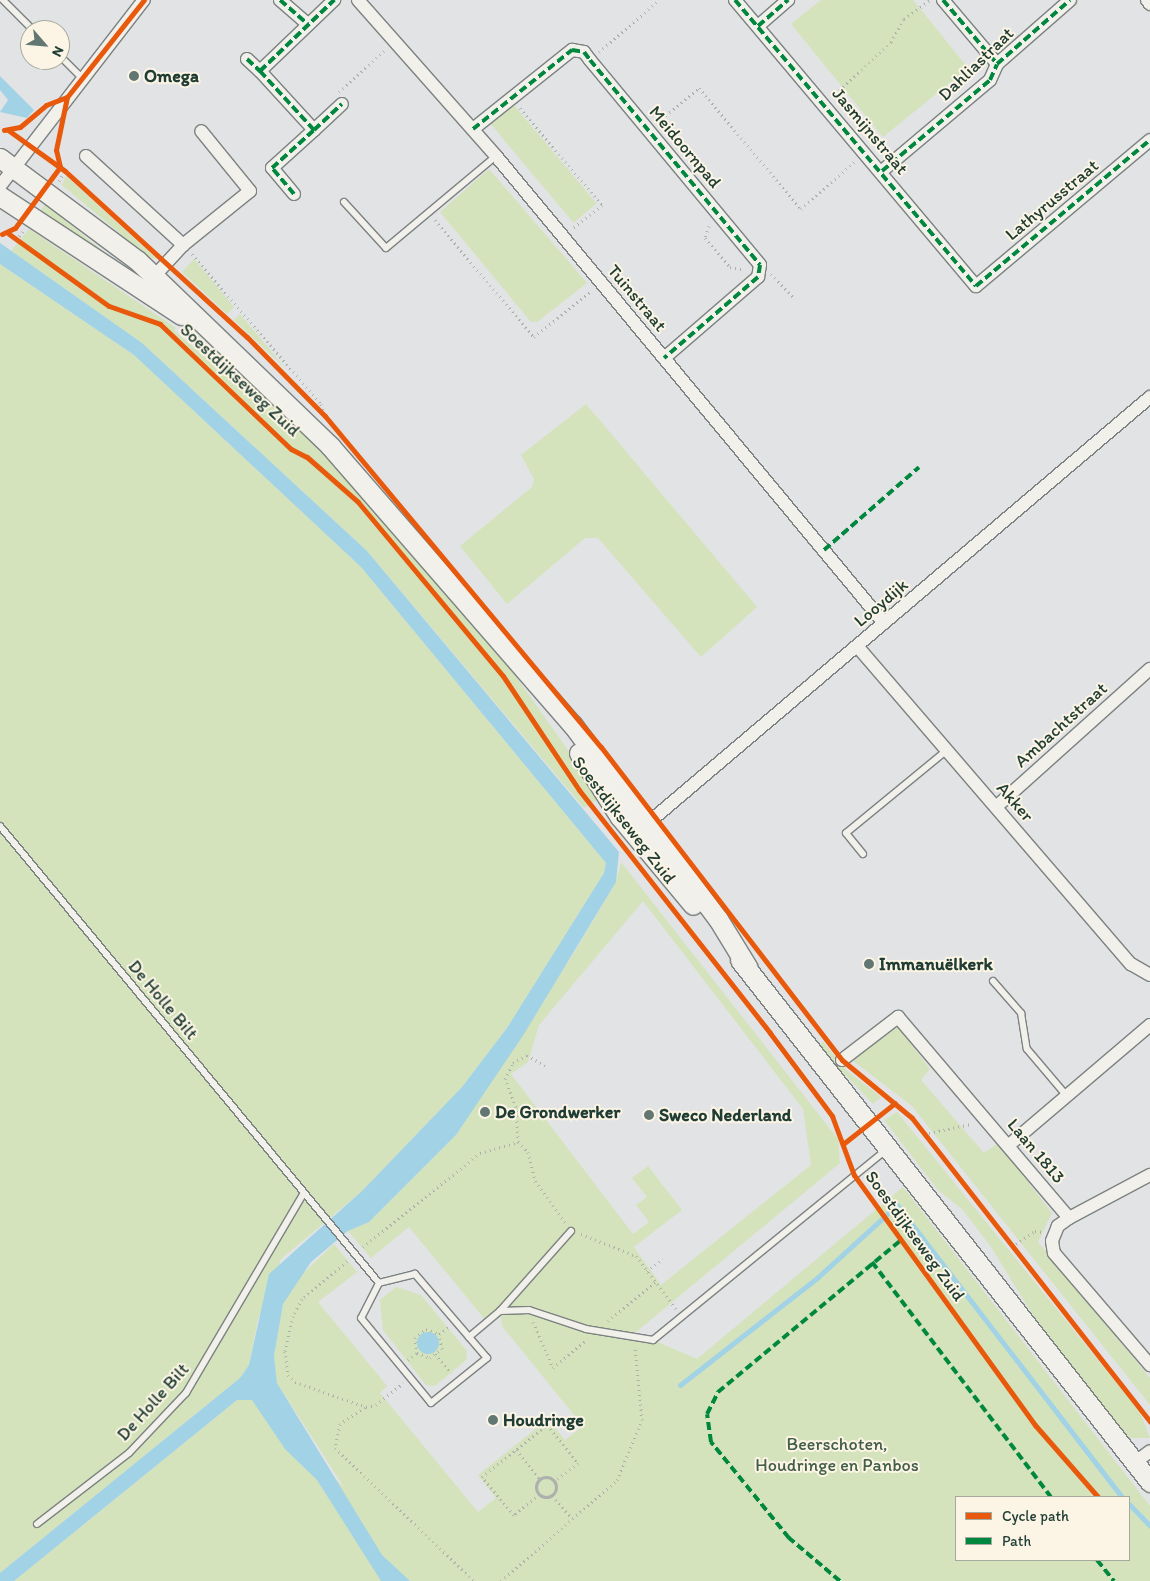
<!DOCTYPE html>
<meta charset="utf-8">
<style>
body{margin:0}
#map{position:relative;width:1150px;height:1581px;overflow:hidden;background:#e2e3e4;font-family:Itim,sans-serif}
div>[style]{position:absolute}
[style*='--x']{left:calc(var(--x)*1px);top:calc(var(--y)*1px);width:calc(var(--w)*1px);rotate:calc(var(--a)*1deg)}
.green>*{inset:0;background:#d4e3bb;transform-origin:0 0}
.water>*{inset:0;background:#a2d2e6}
.round{border-radius:50%}
.stream>*{height:5px;margin:-2.5px;padding:0 2.5px;transform-origin:2.5px;border-radius:2.5px;background:#a2d2e6}
.path>*{height:3px;margin-top:-1.5px;transform-origin:0;background:repeating-linear-gradient(90deg,#adb0ac 0 1px,transparent 0 5px)}
.path>.ring{margin:-1.5px;padding:0;box-sizing:content-box;background:none;border:3px solid #adb0ac;border-radius:50%}
.roads{filter:drop-shadow(1px 0 #7c8281) drop-shadow(-1px 0 #7c8281) drop-shadow(0 1px #7c8281) drop-shadow(0 -1px #7c8281)}
.lane>*{height:6px;margin:-3px;padding:0 3px;transform-origin:3px;border-radius:3px;background:#f2f0eb}
.street>*{height:12px;margin:-6px;padding:0 6px;transform-origin:6px;border-radius:6px;background:#f2f0eb}
.secondary>*{height:19px;margin:-9.5px;padding:0 9.5px;transform-origin:9.5px;border-radius:9.5px;background:#f2f0eb}
.quiet>*{height:4px;margin-top:-2px;transform-origin:0;background:repeating-linear-gradient(90deg,#00873e 0 8px,transparent 0 12px)}
.cycleway>*{height:5px;margin:-2.5px;padding:0 2.5px;transform-origin:2.5px;border-radius:2.5px;background:#e8590c}
.dots>*{width:14px;height:14px;translate:-50% -50%;box-sizing:border-box;border:2px solid #fcf5e5;border-radius:50%}
span{translate:-50% -50%;white-space:nowrap;text-align:center;line-height:1.15;-webkit-text-stroke:4px #fcf5e5;paint-order:stroke}
.street-label{font-size:18px;color:#1f3d34}
.poi-label{font-size:18px;color:#1f3d34;font-weight:700}
.left{translate:0 -50%;text-align:left}
.park-label{font-size:18px;color:#415e48}
.legend{position:absolute;left:955px;top:1496px;width:175px;height:65px;box-sizing:border-box;background:#fcf5e5;border:1px solid #a4ab9e;margin:0;padding:6px 9px;list-style:none;font-size:15px;color:#1f3d34}
.legend li{display:flex;align-items:center;gap:10px;height:25px}
.legend b{width:25px;border:1px solid #a4ab9e}
.north{position:absolute;left:20px;top:20px;width:50px;height:50px;box-sizing:border-box;background:#fcf5e5;border:1px solid #a4ab9e;border-radius:50%;rotate:117deg;font-size:14px;font-weight:700;line-height:20px;text-align:center;color:#1f3d34}
.north::after{content:'';display:block;margin:auto;width:18px;height:22px;background:#637772;clip-path:polygon(50% 0,100% 100%,50% 72%,0 100%)}
</style>
<div id="map">
<div class="green">
<div style="clip-path:polygon(821px 0,913px 0,968px 68px,883px 137px,791px 24px)"></div>
<div style="left:513px;top:104px;width:130px;height:30px;rotate:50deg"></div>
<div style="clip-path:polygon(489px 169px,587px 283px,537px 322px,531px 322px,440px 212px)"></div>
<div style="clip-path:polygon(66px 176px,157px 259px,148px 257px,62px 185px)"></div>
<div style="clip-path:polygon(45px 204px,109px 256px,134px 271px,130px 274px,39px 214px)"></div>
<div style="clip-path:polygon(29px 229px,176px 328px,174px 331px,206px 357px,209px 354px,261px 390px,311px 440px,505px 661px,601px 797px,584px 808px,367px 551px,273px 464px,142px 343px,11px 251px)"></div>
<div style="clip-path:polygon(194px 259px,234px 307px,227px 314px,182px 272px)"></div>
<div style="clip-path:polygon(0 264px,134px 355px,361px 567px,606px 863px,604px 873px,507px 1028px,462px 1087px,362px 1191px,281px 1259px,258px 1319px,249px 1365px,240px 1378px,0 1573px)"></div>
<div style="clip-path:polygon(240px 314px,285px 368px,234px 320px)"></div>
<div style="clip-path:polygon(586px 404px,757px 607px,701px 657px,598px 538px,585px 538px,507px 604px,460px 546px,532px 487px,534px 479px,521px 455px)"></div>
<div style="clip-path:polygon(evenodd,621px 862px,838px 1139px,840px 1163px,630px 1337px,653px 1340px,697px 1359px,903px 1187px,1150px 1506px,1150px 1581px,14px 1581px,237px 1400px,252px 1400px,344px 1487px,277px 1383px,274px 1356px,283px 1304px,294px 1282px,334px 1244px,357px 1272px,318px 1302px,387px 1386px,380px 1393px,478px 1512px,496px 1498px,478px 1475px,548px 1419px,565px 1440px,583px 1426px,502px 1326px,500px 1311px,487px 1322px,409px 1227px,371px 1258px,348px 1231px,369px 1222px,456px 1135px,575px 951px,616px 882px,621px 862px,643px 901px,803px 1109px,811px 1165px,661px 1285px,634px 1247px,682px 1210px,648px 1166px,632px 1178px,647px 1197px,636px 1205px,649px 1222px,633px 1234px,511px 1074px,528px 1062px,539px 1025px,643px 901px,621px 862px,956px 1497px,1129px 1497px,1129px 1560px,956px 1560px,956px 1497px)"></div>
<div style="clip-path:polygon(898px 1027px,930px 1069px,921px 1080px,984px 1153px,998px 1143px,1052px 1213px,1038px 1242px,1150px 1378px,1150px 1405px,912px 1106px,852px 1060px)"></div>
<div style="clip-path:polygon(823px 1042px,847px 1071px,881px 1097px,873px 1104px,818px 1046px)"></div>
<div style="clip-path:polygon(897px 1112px,1140px 1412px,1150px 1438px,1126px 1438px,1031px 1312px,991px 1247px,963px 1210px,938px 1190px,884px 1120px)"></div>
<div style="clip-path:polygon(396px 1287px,421px 1295px,467px 1351px,466px 1360px,435px 1386px,426px 1385px,383px 1330px,380px 1300px)"></div>
</div>
<div class="water">
<div style="clip-path:polygon(0 76px,34px 110px,27px 118px,0 112px,8px 100px,0 90px)"></div>
<div style="clip-path:polygon(0 243px,142px 343px,367px 551px,619px 852px,616px 882px,524px 1034px,456px 1135px,369px 1222px,348px 1231px,311px 1262px,283px 1304px,274px 1356px,277px 1383px,382px 1555px,410px 1581px,381px 1581px,317px 1480px,285px 1449px,252px 1400px,237px 1400px,14px 1581px,0 1581px,0 1573px,240px 1378px,249px 1365px,269px 1274px,362px 1191px,462px 1087px,507px 1028px,604px 873px,606px 863px,361px 567px,134px 355px,0 264px)"></div>
<div class="round" style="left:417px;top:1332px;width:22px;height:22px"></div>
</div>
<div class="stream">
<div style="--x:680;--y:1385;--w:175;--a:-38"></div>
<div style="--x:818;--y:1277;--w:107;--a:-42.3"></div>
<div style="--x:897;--y:1205;--w:369;--a:52.4"></div>
<div style="--x:1129;--y:1504;--w:30;--a:46"></div>
</div>
<div class="path">
<div style="--x:599;--y:52;--w:79;--a:-40.9"></div>
<div style="--x:339;--y:92;--w:64;--a:-42.5"></div>
<div style="--x:832;--y:97;--w:81;--a:-43"></div>
<div style="--x:891;--y:42;--w:26;--a:-61"></div>
<div style="--x:904;--y:19;--w:32;--a:-36"></div>
<div style="--x:520;--y:108;--w:127;--a:49.8"></div>
<div style="--x:602;--y:205;--w:37;--a:142"></div>
<div style="--x:658;--y:122;--w:53;--a:-39.7"></div>
<div style="--x:699;--y:88;--w:158;--a:49.9"></div>
<div style="--x:801;--y:209;--w:71;--a:-41.6"></div>
<div style="--x:59;--y:181;--w:12;--a:-59"></div>
<div style="--x:435;--y:220;--w:153;--a:49.8"></div>
<div style="--x:534;--y:337;--w:73;--a:-38.9"></div>
<div style="--x:709;--y:226;--w:13;--a:108"></div>
<div style="--x:705;--y:238;--w:38;--a:49"></div>
<div style="--x:730;--y:267;--w:15;--a:11"></div>
<div style="--x:16;--y:240;--w:11;--a:-52"></div>
<div style="--x:192;--y:254;--w:198;--a:49.3"></div>
<div style="--x:321;--y:404;--w:13;--a:72"></div>
<div style="--x:771;--y:274;--w:32;--a:46"></div>
<div style="--x:924;--y:1134;--w:48;--a:-12"></div>
<div style="--x:518;--y:1142;--w:14;--a:45"></div>
<div style="--x:528;--y:1152;--w:30;--a:76"></div>
<div style="--x:535;--y:1181;--w:53;--a:54.2"></div>
<div style="--x:581;--y:1234;--w:59;--a:21.8"></div>
<div style="--x:636;--y:1256;--w:66;--a:53"></div>
<div style="--x:363;--y:1247;--w:150;--a:-38.8"></div>
<div style="--x:480;--y:1153;--w:40;--a:-16"></div>
<div style="--x:518;--y:1142;--w:35;--a:-93"></div>
<div style="--x:516;--y:1107;--w:30;--a:-111"></div>
<div style="--x:505;--y:1079;--w:18;--a:-63"></div>
<div style="--x:513;--y:1063;--w:16;--a:-30"></div>
<div style="--x:527;--y:1055;--w:21;--a:31"></div>
<div style="--x:1012;--y:1247;--w:28;--a:-35"></div>
<div style="--x:1035;--y:1231;--w:8;--a:7"></div>
<div style="--x:347;--y:1261;--w:59;--a:139.8"></div>
<div style="--x:302;--y:1299;--w:19;--a:118"></div>
<div style="--x:293;--y:1316;--w:36;--a:103"></div>
<div style="--x:285;--y:1351;--w:24;--a:83"></div>
<div style="--x:288;--y:1375;--w:10;--a:45"></div>
<div style="--x:295;--y:1382;--w:75;--a:19.4"></div>
<div style="--x:366;--y:1407;--w:10;--a:-11"></div>
<div style="--x:376;--y:1405;--w:35;--a:-39"></div>
<div style="--x:647;--y:1271;--w:20;--a:-37"></div>
<div style="--x:608;--y:1321;--w:61;--a:-39.7"></div>
<div style="--x:533;--y:1322;--w:50;--a:66.5"></div>
<div style="--x:553;--y:1368;--w:43;--a:-40.3"></div>
<div style="--x:439;--y:1334;--w:12;--a:-35"></div>
<div style="--x:417;--y:1353;--w:15;--a:-98"></div>
<div style="--x:415;--y:1338;--w:14;--a:-39"></div>
<div style="--x:426;--y:1329;--w:14;--a:21"></div>
<div style="--x:417;--y:1353;--w:14;--a:21"></div>
<div style="--x:430;--y:1358;--w:15;--a:-37"></div>
<div style="--x:442;--y:1349;--w:15;--a:-101"></div>
<div style="--x:435;--y:1354;--w:25;--a:50"></div>
<div style="--x:408;--y:1360;--w:11;--a:-38"></div>
<div style="--x:365;--y:1407;--w:30;--a:146"></div>
<div style="--x:340;--y:1424;--w:25;--a:102"></div>
<div style="--x:335;--y:1448;--w:192;--a:43.7"></div>
<div style="--x:516;--y:1450;--w:38;--a:51"></div>
<div class="ring" style="left:536px;top:1477px;width:17px;height:17px"></div>
<div style="--x:539;--y:1494;--w:33;--a:140"></div>
<div style="--x:514;--y:1515;--w:50;--a:-130.1"></div>
<div style="--x:482;--y:1477;--w:83;--a:-38.7"></div>
<div style="--x:547;--y:1425;--w:49;--a:50.8"></div>
<div style="--x:578;--y:1463;--w:30;--a:143"></div>
<div style="--x:552;--y:1496;--w:30;--a:48"></div>
<div style="--x:501;--y:1581;--w:154;--a:-41"></div>
<div style="--x:617;--y:1480;--w:65;--a:-67.4"></div>
<div style="--x:642;--y:1420;--w:73;--a:-95.5"></div>
</div>
<div class="roads">
<div class="lane">
<div style="--x:3;--y:0;--w:42;--a:45"></div>
<div style="--x:61;--y:57;--w:30;--a:45"></div>
<div style="--x:344;--y:202;--w:62;--a:47.6"></div>
<div style="--x:386;--y:248;--w:143;--a:-39.9"></div>
<div style="--x:0;--y:826;--w:594;--a:50.33"></div>
<div style="--x:379;--y:1283;--w:39;--a:117"></div>
<div style="--x:361;--y:1318;--w:110;--a:50.5"></div>
<div style="--x:431;--y:1403;--w:72;--a:-38.8"></div>
<div style="--x:487;--y:1358;--w:111;--a:-130.6"></div>
<div style="--x:415;--y:1274;--w:37;--a:166"></div>
<div style="--x:863;--y:854;--w:27;--a:-129"></div>
<div style="--x:846;--y:833;--w:131;--a:-39.4"></div>
<div style="--x:993;--y:981;--w:43;--a:48.8"></div>
<div style="--x:1021;--y:1013;--w:36;--a:81"></div>
<div style="--x:1027;--y:1049;--w:60;--a:49.7"></div>
<div style="--x:500;--y:1311;--w:107;--a:-48.4"></div>
<div style="--x:469;--y:1337;--w:40;--a:-40"></div>
<div style="--x:500;--y:1311;--w:29;--a:-2"></div>
<div style="--x:529;--y:1310;--w:60;--a:18.4"></div>
<div style="--x:586;--y:1329;--w:68;--a:9.3"></div>
<div style="--x:653;--y:1340;--w:302;--a:-39.2"></div>
<div style="--x:37;--y:1524;--w:116;--a:-37.7"></div>
<div style="--x:129;--y:1453;--w:83;--a:-46.5"></div>
<div style="--x:186;--y:1393;--w:232;--a:-59.5"></div>
</div>
<div class="street">
<div style="--x:280;--y:0;--w:37;--a:41"></div>
<div style="--x:358;--y:0;--w:208;--a:48.5"></div>
<div style="--x:496;--y:156;--w:607;--a:50.28"></div>
<div style="--x:735;--y:0;--w:374;--a:49.9"></div>
<div style="--x:976;--y:286;--w:227;--a:-40"></div>
<div style="--x:943;--y:0;--w:84;--a:49.8"></div>
<div style="--x:1147;--y:0;--w:5;--a:53"></div>
<div style="--x:758;--y:26;--w:40;--a:-41"></div>
<div style="--x:247;--y:59;--w:18;--a:43"></div>
<div style="--x:473;--y:129;--w:127;--a:-38.6"></div>
<div style="--x:572;--y:50;--w:12;--a:9"></div>
<div style="--x:584;--y:52;--w:10;--a:53"></div>
<div style="--x:590;--y:60;--w:266;--a:50.3"></div>
<div style="--x:760;--y:265;--w:12;--a:99"></div>
<div style="--x:758;--y:277;--w:124;--a:139.2"></div>
<div style="--x:314;--y:130;--w:38;--a:-43"></div>
<div style="--x:86;--y:156;--w:132;--a:42.5"></div>
<div style="--x:882;--y:171;--w:141;--a:-40.1"></div>
<div style="--x:990;--y:80;--w:17;--a:-66"></div>
<div style="--x:997;--y:64;--w:97;--a:-41.2"></div>
<div style="--x:0;--y:186;--w:235;--a:-52.3"></div>
<div style="--x:294;--y:194;--w:34;--a:-130"></div>
<div style="--x:272;--y:168;--w:57;--a:-42.1"></div>
<div style="--x:314;--y:130;--w:80;--a:-132.5"></div>
<div style="--x:260;--y:71;--w:103;--a:-43.8"></div>
<div style="--x:149;--y:282;--w:50;--a:-47.4"></div>
<div style="--x:183;--y:245;--w:86;--a:-38.9"></div>
<div style="--x:250;--y:191;--w:77;--a:-129.2"></div>
<div style="--x:857;--y:646;--w:420;--a:49.3"></div>
<div style="--x:1131;--y:964;--w:22;--a:30"></div>
<div style="--x:996;--y:807;--w:207;--a:-41.9"></div>
<div style="--x:641;--y:829;--w:668;--a:-40.32"></div>
<div style="--x:842;--y:1060;--w:71;--a:-37.5"></div>
<div style="--x:898;--y:1017;--w:264;--a:49.6"></div>
<div style="--x:1069;--y:1218;--w:14;--a:144"></div>
<div style="--x:1058;--y:1226;--w:16;--a:112"></div>
<div style="--x:1052;--y:1241;--w:12;--a:81"></div>
<div style="--x:1054;--y:1253;--w:148;--a:49.4"></div>
<div style="--x:1009;--y:1145;--w:185;--a:-40.4"></div>
<div style="--x:1069;--y:1218;--w:92;--a:-28"></div>
<div style="--x:1133;--y:1464;--w:21;--a:-37"></div>
</div>
<div class="secondary">
<div style="--x:0;--y:158;--w:172;--a:36.7"></div>
<div style="--x:138;--y:261;--w:267;--a:43.9"></div>
<div style="--x:330;--y:446;--w:369;--a:49"></div>
<div style="--x:572;--y:724;--w:244;--a:53.2"></div>
<div style="--x:718;--y:919;--w:57;--a:58.5"></div>
<div style="--x:0;--y:196;--w:217;--a:33.3"></div>
<div style="--x:579;--y:753;--w:76;--a:57.4"></div>
<div style="--x:620;--y:817;--w:114;--a:50.3"></div>
<div style="--x:740;--y:960;--w:664;--a:51.85"></div>
</div>
</div>
<div class="quiet">
<div style="--x:280;--y:0;--w:37;--a:41"></div>
<div style="--x:735;--y:0;--w:374;--a:49.9"></div>
<div style="--x:976;--y:286;--w:227;--a:-40"></div>
<div style="--x:943;--y:0;--w:84;--a:49.8"></div>
<div style="--x:758;--y:26;--w:40;--a:-41"></div>
<div style="--x:247;--y:59;--w:18;--a:43"></div>
<div style="--x:473;--y:129;--w:127;--a:-38.6"></div>
<div style="--x:572;--y:50;--w:12;--a:9"></div>
<div style="--x:584;--y:52;--w:10;--a:53"></div>
<div style="--x:590;--y:60;--w:266;--a:50.3"></div>
<div style="--x:760;--y:265;--w:12;--a:99"></div>
<div style="--x:758;--y:277;--w:124;--a:139.2"></div>
<div style="--x:314;--y:130;--w:38;--a:-43"></div>
<div style="--x:882;--y:171;--w:141;--a:-40.1"></div>
<div style="--x:990;--y:80;--w:17;--a:-66"></div>
<div style="--x:997;--y:64;--w:97;--a:-41.2"></div>
<div style="--x:294;--y:194;--w:34;--a:-130"></div>
<div style="--x:272;--y:168;--w:57;--a:-42.1"></div>
<div style="--x:314;--y:130;--w:80;--a:-132.5"></div>
<div style="--x:260;--y:71;--w:103;--a:-43.8"></div>
<div style="--x:824;--y:550;--w:126;--a:-41.1"></div>
<div style="--x:872;--y:1262;--w:295;--a:52.7"></div>
<div style="--x:1097;--y:1560;--w:27;--a:51"></div>
<div style="--x:840;--y:1581;--w:67;--a:-139.9"></div>
<div style="--x:789;--y:1538;--w:124;--a:-129.1"></div>
<div style="--x:711;--y:1442;--w:28;--a:-98"></div>
<div style="--x:707;--y:1414;--w:25;--a:-63"></div>
<div style="--x:718;--y:1392;--w:236;--a:-39.7"></div>
</div>
<div class="cycleway">
<div style="--x:67;--y:97;--w:124;--a:-51.6"></div>
<div style="--x:4;--y:130;--w:16;--a:-11"></div>
<div style="--x:20;--y:127;--w:34;--a:-40"></div>
<div style="--x:46;--y:105;--w:22;--a:-21"></div>
<div style="--x:8;--y:130;--w:70;--a:35.7"></div>
<div style="--x:65;--y:171;--w:246;--a:42.4"></div>
<div style="--x:247;--y:337;--w:111;--a:45.4"></div>
<div style="--x:325;--y:416;--w:431;--a:50.2"></div>
<div style="--x:601;--y:747;--w:395;--a:52.4"></div>
<div style="--x:842;--y:1060;--w:91;--a:39.6"></div>
<div style="--x:912;--y:1118;--w:386;--a:51.9"></div>
<div style="--x:2;--y:234;--w:14;--a:-25"></div>
<div style="--x:15;--y:228;--w:76;--a:-53.6"></div>
<div style="--x:60;--y:167;--w:17;--a:-103"></div>
<div style="--x:56;--y:150;--w:54;--a:-78.3"></div>
<div style="--x:9;--y:234;--w:123;--a:35.8"></div>
<div style="--x:109;--y:306;--w:54;--a:19.4"></div>
<div style="--x:160;--y:324;--w:181;--a:43.7"></div>
<div style="--x:291;--y:449;--w:18;--a:27"></div>
<div style="--x:307;--y:457;--w:68;--a:41.4"></div>
<div style="--x:358;--y:502;--w:226;--a:50.2"></div>
<div style="--x:503;--y:676;--w:137;--a:56.3"></div>
<div style="--x:579;--y:790;--w:309;--a:51.8"></div>
<div style="--x:770;--y:1033;--w:104;--a:53.2"></div>
<div style="--x:832;--y:1116;--w:63;--a:69.6"></div>
<div style="--x:854;--y:1175;--w:309;--a:54.1"></div>
<div style="--x:1035;--y:1425;--w:96;--a:48.8"></div>
<div style="--x:843;--y:1144;--w:66;--a:-38.3"></div>
</div>
<div class="dots">
<div style="left:134px;top:76px;background:#637772"></div>
<div style="left:869px;top:964px;background:#637772"></div>
<div style="left:485px;top:1112px;background:#637772"></div>
<div style="left:649px;top:1115px;background:#637772"></div>
<div style="left:493px;top:1420px;background:#637772"></div>
</div>
<div class="street-label">
<span style="left:976px;top:64px;rotate:-44deg">Dahliastraat</span>
<span style="left:870px;top:131px;rotate:50deg">Jasmijnstraat</span>
<span style="left:685px;top:147px;rotate:50deg">Meidoornpad</span>
<span style="left:1052px;top:200px;rotate:-40deg">Lathyrusstraat</span>
<span style="left:637px;top:298px;rotate:50deg">Tuinstraat</span>
<span style="left:240px;top:380px;rotate:43deg">Soestdijkseweg Zuid</span>
<span style="left:881px;top:603px;rotate:-40deg">Looydijk</span>
<span style="left:1061px;top:725px;rotate:-42deg">Ambachtstraat</span>
<span style="left:1015px;top:802px;rotate:49deg">Akker</span>
<span style="left:624px;top:820px;rotate:52deg">Soestdijkseweg Zuid</span>
<span style="left:163px;top:1000px;rotate:50deg">De Holle Bilt</span>
<span style="left:1036px;top:1151px;rotate:50deg">Laan 1813</span>
<span style="left:915px;top:1236px;rotate:54deg">Soestdijkseweg Zuid</span>
<span style="left:153px;top:1402px;rotate:-48deg">De Holle Bilt</span>
</div>
<div class="poi-label">
<span class="left" style="left:144px;top:76px">Omega</span>
<span class="left" style="left:879px;top:964px">Immanuëlkerk</span>
<span class="left" style="left:495px;top:1112px">De Grondwerker</span>
<span class="left" style="left:659px;top:1115px">Sweco Nederland</span>
<span class="left" style="left:503px;top:1420px">Houdringe</span>
</div>
<div class="park-label">
<span style="left:837px;top:1455px">Beerschoten,<br>Houdringe en Panbos</span>
</div>
<ul class="legend">
<li><b style="height:6px;background:#e8590c"></b>Cycle path</li>
<li><b style="height:6px;background:#00873e"></b>Path</li>
</ul>
<div class="north">N</div>
</div>
